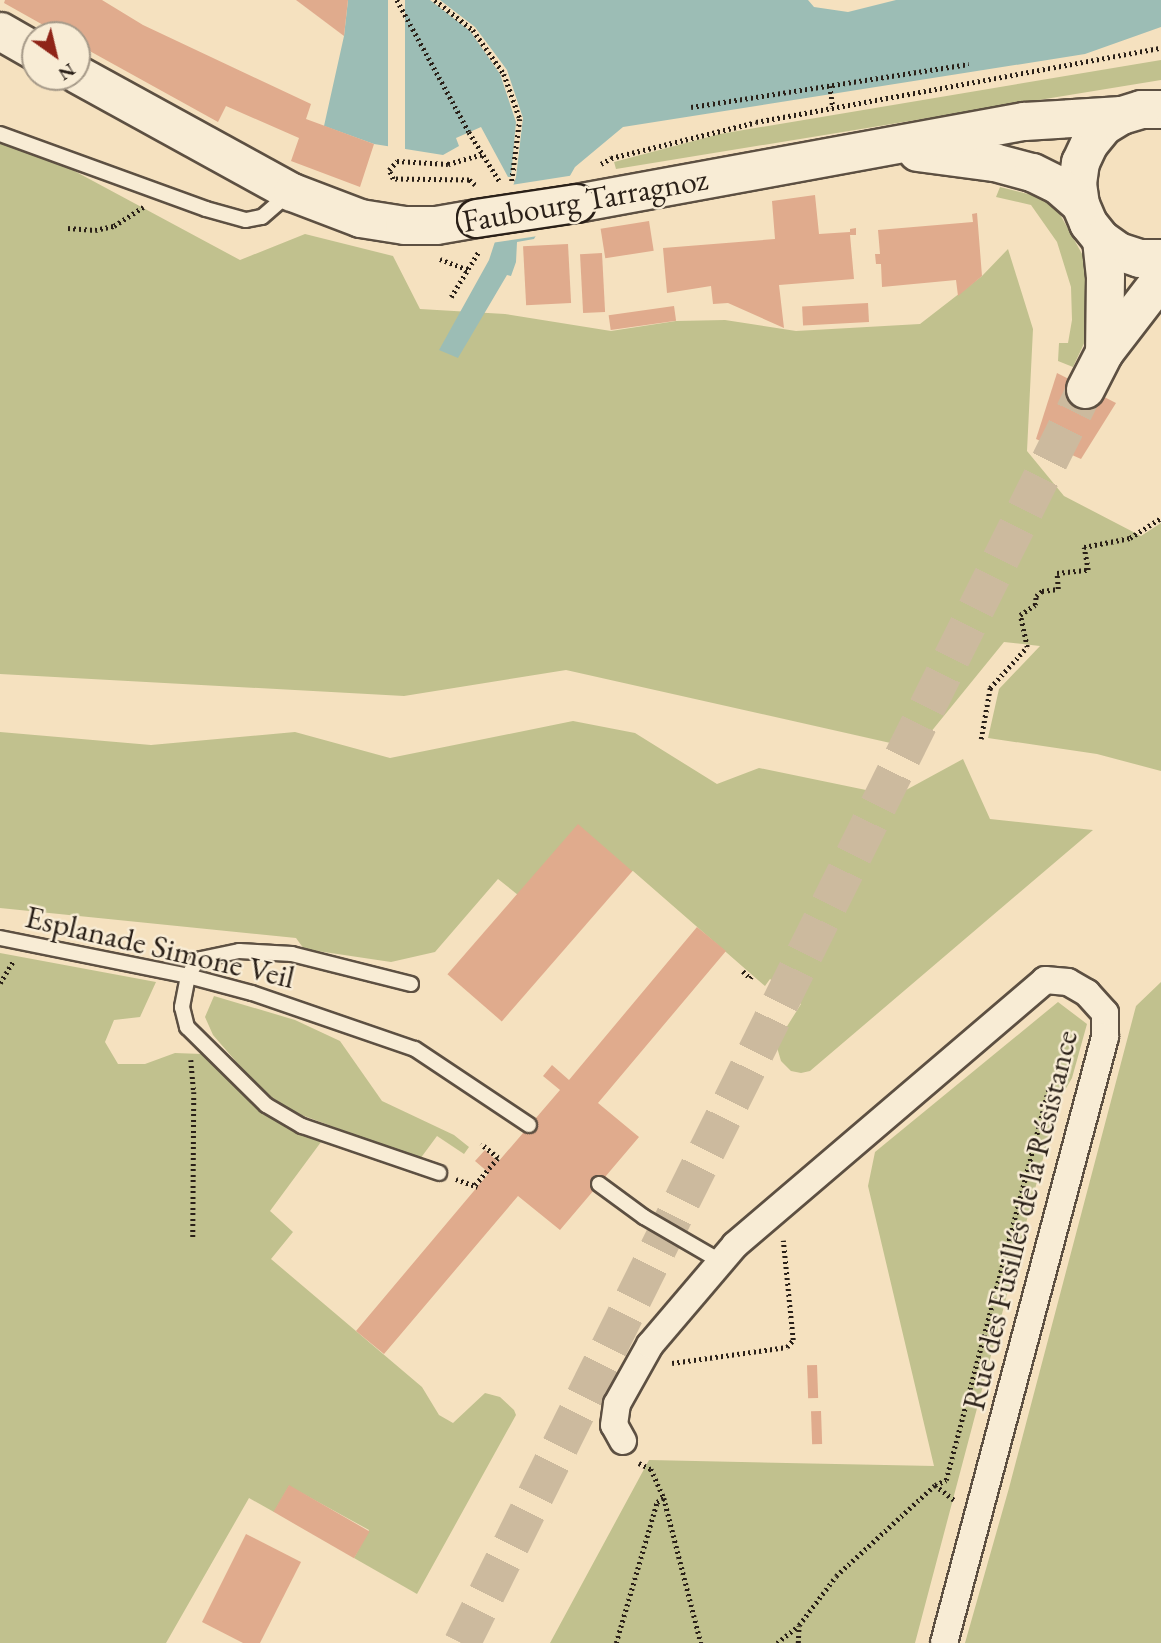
<!DOCTYPE html>
<meta charset="utf-8">
<style>
body{margin:0}
#map{position:relative;width:1161px;height:1643px;overflow:hidden;background:#f5e1bf;font-family:"EB Garamond",serif}
div>[style]{position:absolute}
[style*='--x']{left:calc(var(--x)*1px);top:calc(var(--y)*1px);width:calc(var(--w)*1px);rotate:calc(var(--a)*1deg)}
.green>*{inset:0;background:#c1c18e}
.water>*{inset:0;background:#9cbdb5}
.pier>*{inset:0;background:#f5e1bf;transform-origin:0 0}
.building>*{inset:0;background:#e0ab8d;transform-origin:0 0}
.secondary-tunnel>*{height:37px;margin-top:-18.5px;transform-origin:0;background:repeating-linear-gradient(90deg,#ccba9e 0 37px,transparent 0 55px)}
.path>*{height:4.5px;margin-top:-2.25px;transform-origin:0;background:repeating-linear-gradient(90deg,#2a2018 0 2px,transparent 0 5.5px)}
.roads{filter:drop-shadow(2px 0 #5d5042) drop-shadow(-2px 0 #5d5042) drop-shadow(0 2px #5d5042) drop-shadow(0 -2px #5d5042)}
.lane>*{height:14px;margin:-7px;padding:0 7px;transform-origin:7px;border-radius:7px;background:#f8ecd5}
.street>*{height:26px;margin:-13px;padding:0 13px;transform-origin:13px;border-radius:13px;background:#f8ecd5}
.secondary>*{height:37px;margin:-18.5px;padding:0 18.5px;transform-origin:18.5px;border-radius:18.5px;background:#f8ecd5}
.bridges{filter:drop-shadow(2px 0 #2a2018) drop-shadow(-2px 0 #2a2018) drop-shadow(0 2px #2a2018) drop-shadow(0 -2px #2a2018)}
.secondary-bridge>*{height:37px;margin:-18.5px;padding:0 18.5px;transform-origin:18.5px;border-radius:18.5px;background:#f8ecd5}
span{translate:-50% -50%;white-space:nowrap;text-align:center;line-height:1.15;-webkit-text-stroke:5px #f8ecd5;paint-order:stroke}
.street-label{font-size:32px;color:#2a2018}
.north{position:absolute;left:21px;top:21px;width:70px;height:70px;box-sizing:border-box;background:#f8ecd5;border:2px solid #a69a89;border-radius:50%;rotate:146deg;font-size:19px;font-weight:700;line-height:28px;text-align:center;color:#2a2018}
.north::after{content:'';display:block;margin:auto;width:24px;height:32px;background:#8f2418;clip-path:polygon(50% 0,100% 100%,50% 72%,0 100%)}
</style>
<div id="map">
<div class="green">
<div style="clip-path:polygon(1161px 60px,1161px 80px,616px 169px,614px 162px,720px 134px)"></div>
<div style="clip-path:polygon(0 131px,240px 260px,305px 234px,393px 256px,420px 309px,505px 314px,611px 331px,676px 321px,725px 320px,796px 331px,920px 324px,982px 276px,1008px 249px,1033px 329px,1027px 451px,1064px 496px,1141px 536px,1161px 523px,1161px 771px,1097px 754px,988px 738px,999px 689px,1040px 646px,1004px 642px,917px 749px,566px 670px,404px 696px,0 674px)"></div>
<div style="clip-path:polygon(1000px 187px,1040px 197px,1057px 209px,1086px 261px,1094px 299px,1087px 337px,1073px 367px,1058px 361px,1059px 343px,1068px 343px,1072px 320px,1071px 287px,1057px 242px,1031px 205px,996px 197px)"></div>
<div style="clip-path:polygon(573px 721px,635px 733px,717px 784px,759px 768px,895px 796px,963px 759px,990px 819px,1093px 830px,810px 1071px,801px 1073px,791px 1071px,781px 1061px,776px 1044px,801px 1004px,770px 979px,765px 986px,633px 871px,518px 895px,498px 879px,435px 952px,391px 962px,304px 949px,296px 938px,0 908px,0 732px,151px 745px,295px 732px,390px 758px)"></div>
<div style="clip-path:polygon(0 953px,156px 982px,140px 1017px,114px 1020px,105px 1042px,118px 1064px,145px 1064px,175px 1053px,202px 1054px,266px 1115px,321px 1142px,270px 1211px,293px 1232px,271px 1259px,422px 1387px,439px 1415px,453px 1423px,485px 1393px,500px 1397px,514px 1410px,516px 1415px,417px 1594px,354px 1558px,369px 1530px,289px 1486px,274px 1512px,249px 1498px,166px 1643px,0 1643px)"></div>
<div style="clip-path:polygon(1161px 982px,1161px 1643px,965px 1643px,1009px 1488px,1136px 1006px)"></div>
<div style="clip-path:polygon(214px 996px,295px 1020px,340px 1041px,382px 1101px,454px 1135px,469px 1147px,464px 1154px,437px 1136px,420px 1159px,291px 1111px,259px 1088px,213px 1035px,205px 1017px)"></div>
<div style="clip-path:polygon(1058px 1002px,1087px 1024px,1072px 1078px,1058px 1102px,915px 1643px,550px 1643px,649px 1460px,934px 1466px,868px 1186px,875px 1152px)"></div>
</div>
<div class="water">
<div style="clip-path:polygon(348px 0,808px 0,814px 7px,848px 12px,896px 0,1161px 0,1161px 27px,1085px 54px,623px 127px,575px 167px,534px 239px,517px 242px,516px 262px,511px 276px,507px 275px,458px 358px,439px 350px,489px 260px,516px 177px,508px 177px,481px 127px,456px 138px,459px 146px,443px 155px,374px 144px,324px 126px,344px 36px)"></div>
</div>
<div class="pier">
<div style="left:388px;top:0;width:17px;height:154px"></div>
<div style="clip-path:polygon(430px 0,440px 0,475px 27px,507px 70px,523px 118px,516px 177px,511px 177px,516px 122px,500px 74px,470px 31px)"></div>
<div style="clip-path:polygon(575px 175px,538px 236px,491px 243px,511px 185px)"></div>
</div>
<div class="building">
<div style="clip-path:polygon(5px 0,102px 0,143px 25px,311px 104px,306px 119px,374px 144px,360px 187px,291px 161px,299px 138px,226px 106px,218px 122px,77px 44px,77px 35px,61px 35px,4px 3px)"></div>
<div style="clip-path:polygon(296px 0,348px 0,344px 36px)"></div>
<div style="clip-path:polygon(815px 195px,819px 234px,850px 232px,850px 229px,856px 228px,856px 235px,850px 235px,854px 279px,779px 285px,784px 328px,728px 303px,713px 304px,711px 286px,667px 293px,663px 248px,775px 239px,772px 201px)"></div>
<div style="clip-path:polygon(977px 213px,982px 276px,958px 296px,956px 280px,882px 287px,881px 264px,876px 264px,875px 254px,880px 254px,878px 230px,973px 222px,972px 214px)"></div>
<div style="left:649px;top:221px;width:30px;height:49px;rotate:81deg"></div>
<div style="left:568px;top:244px;width:59px;height:45px;rotate:87deg"></div>
<div style="left:602px;top:253px;width:59px;height:22px;rotate:87deg"></div>
<div style="left:868px;top:303px;width:19px;height:66px;rotate:87deg"></div>
<div style="left:674px;top:306px;width:15px;height:66px;rotate:82deg"></div>
<div style="clip-path:polygon(1057px 373px,1116px 403px,1081px 459px,1036px 439px)"></div>
<div style="left:578px;top:824px;width:72px;height:199px;rotate:41deg"></div>
<div style="clip-path:polygon(697px 927px,726px 951px,598px 1103px,639px 1137px,560px 1230px,518px 1196px,384px 1354px,356px 1331px,489px 1173px,475px 1161px,485px 1150px,498px 1162px,560px 1090px,543px 1076px,552px 1065px,569px 1080px)"></div>
<div style="left:817px;top:1365px;width:33px;height:10px;rotate:88deg"></div>
<div style="left:821px;top:1411px;width:33px;height:10px;rotate:88deg"></div>
<div style="left:289px;top:1485px;width:93px;height:31px;rotate:30deg"></div>
<div style="clip-path:polygon(246px 1534px,301px 1562px,260px 1643px,243px 1643px,202px 1622px)"></div>
</div>
<div class="secondary-tunnel">
<div style="--x:462;--y:1643;--w:1400;--a:-63.58"></div>
</div>
<div class="path">
<div style="--x:397;--y:0;--w:150;--a:61.4"></div>
<div style="--x:469;--y:132;--w:59;--a:58.2"></div>
<div style="--x:435;--y:0;--w:48;--a:38.3"></div>
<div style="--x:473;--y:30;--w:54;--a:54.8"></div>
<div style="--x:504;--y:74;--w:48;--a:70.4"></div>
<div style="--x:520;--y:119;--w:63;--a:97.4"></div>
<div style="--x:830;--y:86;--w:22;--a:82"></div>
<div style="--x:691;--y:107;--w:281;--a:-8.8"></div>
<div style="--x:601;--y:164;--w:12;--a:-31"></div>
<div style="--x:611;--y:158;--w:149;--a:-13.9"></div>
<div style="--x:756;--y:122;--w:412;--a:-10.4"></div>
<div style="--x:475;--y:185;--w:8;--a:-140"></div>
<div style="--x:469;--y:180;--w:76;--a:-179.2"></div>
<div style="--x:393;--y:179;--w:10;--a:-114"></div>
<div style="--x:389;--y:170;--w:12;--a:-48"></div>
<div style="--x:397;--y:161;--w:51;--a:3.4"></div>
<div style="--x:448;--y:164;--w:35;--a:-16"></div>
<div style="--x:68;--y:228;--w:27;--a:4"></div>
<div style="--x:95;--y:230;--w:19;--a:-12"></div>
<div style="--x:114;--y:226;--w:35;--a:-33"></div>
<div style="--x:440;--y:259;--w:30;--a:21"></div>
<div style="--x:451;--y:297;--w:54;--a:-58.7"></div>
<div style="--x:981;--y:739;--w:52;--a:-80"></div>
<div style="--x:990;--y:688;--w:55;--a:-47.9"></div>
<div style="--x:1027;--y:647;--w:33;--a:-102"></div>
<div style="--x:1020;--y:615;--w:18;--a:-34"></div>
<div style="--x:1035;--y:605;--w:9;--a:-84"></div>
<div style="--x:1036;--y:596;--w:8;--a:-40"></div>
<div style="--x:1042;--y:591;--w:16;--a:-7"></div>
<div style="--x:1058;--y:589;--w:16;--a:-94"></div>
<div style="--x:1057;--y:573;--w:31;--a:-6"></div>
<div style="--x:1088;--y:570;--w:23;--a:-100"></div>
<div style="--x:1084;--y:547;--w:47;--a:-11.1"></div>
<div style="--x:1130;--y:538;--w:37;--a:-33"></div>
<div style="--x:743;--y:971;--w:10;--a:45"></div>
<div style="--x:750;--y:978;--w:4;--a:-56"></div>
<div style="--x:0;--y:983;--w:27;--a:-59"></div>
<div style="--x:191;--y:1060;--w:32;--a:85"></div>
<div style="--x:194;--y:1092;--w:146;--a:90.4"></div>
<div style="--x:456;--y:1179;--w:23;--a:20"></div>
<div style="--x:475;--y:1185;--w:35;--a:-50"></div>
<div style="--x:498;--y:1158;--w:22;--a:-141"></div>
<div style="--x:672;--y:1363;--w:116;--a:-7.9"></div>
<div style="--x:787;--y:1347;--w:9;--a:-49"></div>
<div style="--x:793;--y:1340;--w:100;--a:-95.7"></div>
<div style="--x:639;--y:1463;--w:13;--a:27"></div>
<div style="--x:651;--y:1469;--w:32;--a:66"></div>
<div style="--x:664;--y:1498;--w:150;--a:75.7"></div>
<div style="--x:935;--y:1485;--w:12;--a:-24"></div>
<div style="--x:946;--y:1480;--w:403;--a:-75.3"></div>
<div style="--x:1048;--y:1090;--w:19;--a:-43"></div>
<div style="--x:1062;--y:1077;--w:6;--a:0"></div>
<div style="--x:616;--y:1643;--w:147;--a:-73.8"></div>
<div style="--x:657;--y:1502;--w:8;--a:-30"></div>
<div style="--x:777;--y:1643;--w:28;--a:-39"></div>
<div style="--x:799;--y:1625;--w:61;--a:-52.9"></div>
<div style="--x:836;--y:1576;--w:134;--a:-42.6"></div>
<div style="--x:935;--y:1485;--w:24;--a:38"></div>
<div style="--x:798;--y:1643;--w:17;--a:-87"></div>
</div>
<div class="roads">
<div class="lane">
<div style="--x:0;--y:134;--w:219;--a:20"></div>
<div style="--x:206;--y:209;--w:41;--a:15.4"></div>
<div style="--x:246;--y:220;--w:16;--a:-11"></div>
<div style="--x:262;--y:217;--w:37;--a:-41"></div>
<div style="--x:0;--y:938;--w:192;--a:11.4"></div>
<div style="--x:188;--y:976;--w:66;--a:14.9"></div>
<div style="--x:252;--y:993;--w:172;--a:19"></div>
<div style="--x:415;--y:1049;--w:137;--a:33.7"></div>
<div style="--x:411;--y:984;--w:123;--a:-165.9"></div>
<div style="--x:292;--y:954;--w:53;--a:-176.8"></div>
<div style="--x:239;--y:951;--w:39;--a:168"></div>
<div style="--x:201;--y:959;--w:8;--a:140"></div>
<div style="--x:195;--y:964;--w:14;--a:120"></div>
<div style="--x:188;--y:976;--w:32;--a:101"></div>
<div style="--x:182;--y:1007;--w:21;--a:76"></div>
<div style="--x:187;--y:1027;--w:111;--a:44.6"></div>
<div style="--x:266;--y:1105;--w:42;--a:30.3"></div>
<div style="--x:302;--y:1126;--w:145;--a:18.9"></div>
<div style="--x:599;--y:1184;--w:56;--a:36.3"></div>
<div style="--x:644;--y:1217;--w:88;--a:30.1"></div>
</div>
<div class="street">
<div style="--x:623;--y:1441;--w:18;--a:-119"></div>
<div style="--x:614;--y:1425;--w:21;--a:-82"></div>
<div style="--x:617;--y:1404;--w:68;--a:-60.8"></div>
<div style="--x:650;--y:1345;--w:131;--a:-49.6"></div>
<div style="--x:735;--y:1245;--w:408;--a:-40.5"></div>
<div style="--x:1045;--y:980;--w:23;--a:5"></div>
<div style="--x:1068;--y:982;--w:22;--a:30"></div>
<div style="--x:1087;--y:993;--w:27;--a:48"></div>
<div style="--x:1105;--y:1013;--w:24;--a:90"></div>
<div style="--x:1105;--y:1037;--w:627;--a:104.88"></div>
</div>
<div class="secondary">
<div style="--x:0;--y:31;--w:40;--a:29.7"></div>
<div style="--x:77;--y:74;--w:245;--a:28.8"></div>
<div style="--x:292;--y:192;--w:73;--a:20.9"></div>
<div style="--x:360;--y:218;--w:45;--a:9"></div>
<div style="--x:404;--y:225;--w:32;--a:0"></div>
<div style="--x:436;--y:225;--w:41;--a:-9.9"></div>
<div style="--x:1161;--y:109;--w:20;--a:180"></div>
<div style="--x:1141;--y:109;--w:21;--a:163"></div>
<div style="--x:1121;--y:115;--w:21;--a:149"></div>
<div style="--x:1103;--y:126;--w:22;--a:129"></div>
<div style="--x:1089;--y:143;--w:21;--a:115"></div>
<div style="--x:1080;--y:162;--w:21;--a:98"></div>
<div style="--x:1077;--y:183;--w:21;--a:82"></div>
<div style="--x:1080;--y:204;--w:21;--a:67"></div>
<div style="--x:1088;--y:223;--w:21;--a:51"></div>
<div style="--x:1101;--y:239;--w:21;--a:35"></div>
<div style="--x:1118;--y:251;--w:22;--a:18"></div>
<div style="--x:1139;--y:258;--w:22;--a:0"></div>
<div style="--x:917;--y:152;--w:78;--a:7.4"></div>
<div style="--x:994;--y:162;--w:39;--a:15"></div>
<div style="--x:1032;--y:172;--w:28;--a:26"></div>
<div style="--x:1057;--y:184;--w:30;--a:41"></div>
<div style="--x:576;--y:203;--w:455;--a:-10.4"></div>
<div style="--x:1024;--y:121;--w:97;--a:-3.5"></div>
<div style="--x:1101;--y:239;--w:36;--a:84"></div>
<div style="--x:1105;--y:275;--w:77;--a:90.7"></div>
<div style="--x:1085;--y:389;--w:42;--a:-62.8"></div>
<div style="--x:1104;--y:352;--w:93;--a:-52.4"></div>
</div>
</div>
<div class="bridges">
<div class="secondary-bridge">
<div style="--x:476;--y:218;--w:101;--a:-8.5"></div>
</div>
</div>
<div class="street-label">
<span style="left:585px;top:200px;rotate:-10deg">Faubourg Tarragnoz</span>
<span style="left:160px;top:947px;rotate:13deg">Esplanade Simone Veil</span>
<span style="left:1020px;top:1220px;rotate:-76deg">Rue des Fusillés de la Résistance</span>
</div>
<div class="north">N</div>
</div>
